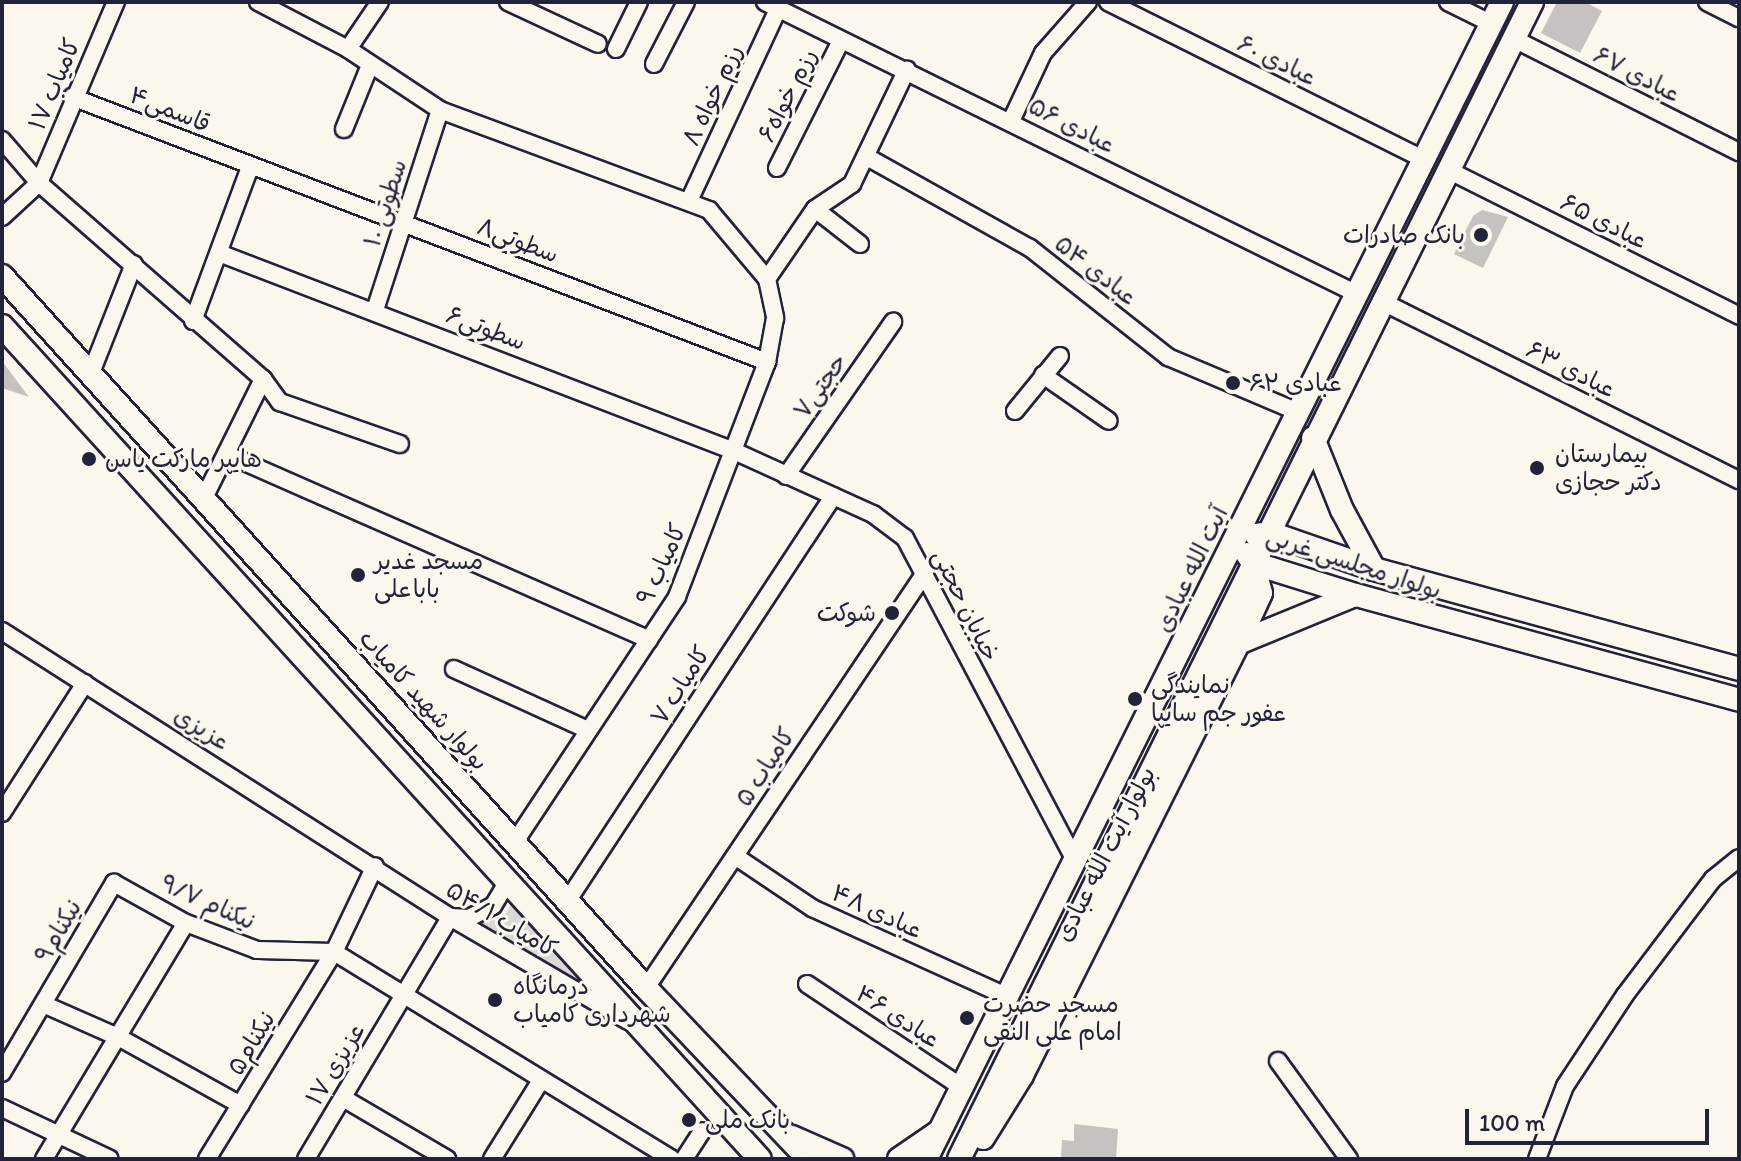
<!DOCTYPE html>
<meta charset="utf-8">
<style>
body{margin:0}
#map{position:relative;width:1741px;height:1161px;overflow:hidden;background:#fbf7ec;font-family:Itim,"Playpen Sans Arabic",sans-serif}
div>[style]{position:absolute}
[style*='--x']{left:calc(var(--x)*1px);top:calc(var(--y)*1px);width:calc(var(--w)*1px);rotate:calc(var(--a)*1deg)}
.green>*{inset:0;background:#dbd8d3}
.building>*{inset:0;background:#c6c2c0}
.roads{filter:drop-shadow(2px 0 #22223b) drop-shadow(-2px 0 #22223b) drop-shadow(0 2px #22223b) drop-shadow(0 -2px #22223b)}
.minor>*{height:16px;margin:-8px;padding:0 8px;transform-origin:8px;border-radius:8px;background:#fbf7ec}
.major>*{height:22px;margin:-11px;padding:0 11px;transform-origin:11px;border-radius:11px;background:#fbf7ec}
.dots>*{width:22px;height:22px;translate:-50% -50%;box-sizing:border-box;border:4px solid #fbf7ec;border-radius:50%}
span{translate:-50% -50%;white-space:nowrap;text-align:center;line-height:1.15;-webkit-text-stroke:6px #fbf7ec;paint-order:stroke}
.street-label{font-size:24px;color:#22223b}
.poi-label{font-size:24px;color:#22223b}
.right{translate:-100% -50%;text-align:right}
.left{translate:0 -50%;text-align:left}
.frame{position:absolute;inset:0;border:4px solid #22223b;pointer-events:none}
.scale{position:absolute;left:1465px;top:1109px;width:244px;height:36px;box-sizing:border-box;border:4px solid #22223b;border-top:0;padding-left:10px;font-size:24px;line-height:28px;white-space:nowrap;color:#22223b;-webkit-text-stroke:6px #fbf7ec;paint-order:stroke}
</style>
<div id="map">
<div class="green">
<div style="clip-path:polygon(512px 902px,591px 990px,481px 923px,503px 918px)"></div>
</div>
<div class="building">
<div style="clip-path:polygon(1557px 2px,1585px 2px,1602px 11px,1580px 53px,1541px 33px)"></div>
<div style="clip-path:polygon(1482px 210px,1508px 217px,1483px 268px,1454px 254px,1473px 216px)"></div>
<div style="clip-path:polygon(2px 361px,29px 397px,2px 388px)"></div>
<div style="clip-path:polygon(1074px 1124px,1118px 1129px,1116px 1159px,1061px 1159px,1062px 1140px,1074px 1141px)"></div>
</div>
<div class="roads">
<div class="minor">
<div style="--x:258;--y:2;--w:102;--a:27.6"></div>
<div style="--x:348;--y:49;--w:110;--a:33.5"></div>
<div style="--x:440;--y:110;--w:287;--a:20.4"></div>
<div style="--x:709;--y:210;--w:90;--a:50"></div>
<div style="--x:767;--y:279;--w:40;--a:78"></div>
<div style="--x:775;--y:318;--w:45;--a:100.3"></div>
<div style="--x:767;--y:362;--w:252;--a:111"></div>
<div style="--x:677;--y:597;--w:291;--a:123.5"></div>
<div style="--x:508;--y:2;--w:99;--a:25"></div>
<div style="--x:765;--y:2;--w:660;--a:26.25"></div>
<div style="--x:1108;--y:2;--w:354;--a:26.5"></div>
<div style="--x:1448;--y:2;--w:49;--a:26.6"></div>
<div style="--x:1707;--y:2;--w:36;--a:27"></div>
<div style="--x:1514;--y:39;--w:252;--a:26.7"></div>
<div style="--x:348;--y:49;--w:57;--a:-55.8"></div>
<div style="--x:616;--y:49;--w:52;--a:-63.9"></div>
<div style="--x:654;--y:64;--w:70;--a:-62.7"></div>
<div style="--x:72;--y:97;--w:744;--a:20.87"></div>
<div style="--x:1011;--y:121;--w:75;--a:-64.8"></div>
<div style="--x:1043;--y:53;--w:68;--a:-48.6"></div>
<div style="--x:344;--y:129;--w:69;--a:-67.9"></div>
<div style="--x:2;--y:140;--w:57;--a:49.3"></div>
<div style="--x:39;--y:183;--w:298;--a:41.2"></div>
<div style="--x:263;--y:379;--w:29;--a:54"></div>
<div style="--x:280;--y:402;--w:127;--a:19.3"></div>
<div style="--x:867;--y:157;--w:187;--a:29.2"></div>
<div style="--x:1030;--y:248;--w:176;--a:38.3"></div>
<div style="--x:1168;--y:357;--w:141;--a:22.9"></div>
<div style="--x:777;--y:168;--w:140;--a:-63.3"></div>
<div style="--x:1448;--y:170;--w:326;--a:26.6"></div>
<div style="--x:689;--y:201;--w:212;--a:-65.1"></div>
<div style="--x:815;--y:209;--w:57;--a:37.9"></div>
<div style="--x:2;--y:217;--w:50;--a:-42.6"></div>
<div style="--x:39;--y:183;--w:197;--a:-67"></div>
<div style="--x:219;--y:253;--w:552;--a:21.03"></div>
<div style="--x:734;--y:451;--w:153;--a:24.4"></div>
<div style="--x:873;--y:514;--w:40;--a:37"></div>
<div style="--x:905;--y:538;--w:366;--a:62.2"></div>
<div style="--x:767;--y:279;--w:85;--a:-55.6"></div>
<div style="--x:815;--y:209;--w:45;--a:-34"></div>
<div style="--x:852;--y:184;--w:127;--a:-64.4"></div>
<div style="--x:1381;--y:301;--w:400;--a:26.6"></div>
<div style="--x:375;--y:310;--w:210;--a:-72"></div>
<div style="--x:193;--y:321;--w:164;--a:-69.7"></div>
<div style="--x:91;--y:373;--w:117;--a:-68.5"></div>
<div style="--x:1043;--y:375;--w:80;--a:34.9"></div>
<div style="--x:1015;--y:411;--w:71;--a:-50.7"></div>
<div style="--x:226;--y:454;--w:462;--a:23.7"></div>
<div style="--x:786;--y:476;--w:188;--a:-55.2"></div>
<div style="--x:204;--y:498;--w:133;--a:-63.6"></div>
<div style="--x:2;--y:631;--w:532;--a:32.55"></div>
<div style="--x:450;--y:917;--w:206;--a:30.3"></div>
<div style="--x:454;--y:669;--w:147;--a:24.5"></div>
<div style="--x:2;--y:813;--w:154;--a:-57.4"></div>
<div style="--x:735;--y:856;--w:93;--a:34"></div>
<div style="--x:812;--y:908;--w:215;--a:24.4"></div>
<div style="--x:568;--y:900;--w:483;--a:-56.7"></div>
<div style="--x:451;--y:917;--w:18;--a:3"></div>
<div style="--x:469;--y:918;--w:27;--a:-27"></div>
<div style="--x:493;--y:906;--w:21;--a:-59"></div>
<div style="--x:504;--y:888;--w:14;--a:-94"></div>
<div style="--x:807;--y:984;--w:187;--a:33.7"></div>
<div style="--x:646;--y:988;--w:500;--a:-56.09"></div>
<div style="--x:43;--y:1004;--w:84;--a:23.8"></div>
<div style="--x:120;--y:1038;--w:138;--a:29"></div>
<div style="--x:1278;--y:1061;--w:121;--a:54.1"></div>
<div style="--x:2;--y:1073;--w:221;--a:-59.5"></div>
<div style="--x:114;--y:883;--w:82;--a:29.1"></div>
<div style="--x:186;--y:923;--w:76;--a:20.8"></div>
<div style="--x:257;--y:950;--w:77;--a:1.5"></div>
<div style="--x:334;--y:952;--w:396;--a:31.5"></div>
<div style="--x:343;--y:1098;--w:121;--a:30.4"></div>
<div style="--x:2;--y:1108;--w:119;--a:25.3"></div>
<div style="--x:44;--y:1159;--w:275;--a:-59"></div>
<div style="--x:207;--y:1159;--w:243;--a:-58.5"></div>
<div style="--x:334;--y:952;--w:95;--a:-64.5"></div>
<div style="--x:306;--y:1159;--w:282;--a:-59.2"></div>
<div style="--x:492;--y:1159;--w:91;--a:-58.1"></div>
<div style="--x:684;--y:1159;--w:33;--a:-57"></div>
<div style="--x:1537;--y:1159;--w:78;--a:-69"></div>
<div style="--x:1565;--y:1086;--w:109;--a:-56.6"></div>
<div style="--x:1625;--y:995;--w:146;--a:-52.8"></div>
<div style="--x:1713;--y:879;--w:33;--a:-39"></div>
</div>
<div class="major">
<div style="--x:2;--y:276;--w:960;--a:47.87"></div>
<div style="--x:646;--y:988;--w:236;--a:46.5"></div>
<div style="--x:2;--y:326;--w:1126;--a:47.7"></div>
<div style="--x:1313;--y:438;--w:78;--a:68.1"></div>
<div style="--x:1342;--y:510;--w:67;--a:61.5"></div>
<div style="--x:1256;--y:535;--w:14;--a:-8"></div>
<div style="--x:1270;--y:533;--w:110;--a:19.1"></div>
<div style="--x:1374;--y:569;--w:378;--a:15.3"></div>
<div style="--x:1247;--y:554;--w:11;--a:56"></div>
<div style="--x:1253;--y:563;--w:108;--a:17.3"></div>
<div style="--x:1356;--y:595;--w:397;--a:15.3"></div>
<div style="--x:1238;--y:643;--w:126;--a:-22.3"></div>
<div style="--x:792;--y:1137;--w:55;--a:23.7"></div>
<div style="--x:983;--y:1138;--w:74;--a:-58.2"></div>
<div style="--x:1022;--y:1075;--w:483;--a:-63.4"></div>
<div style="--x:1238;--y:643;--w:55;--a:-65.3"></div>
<div style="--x:1261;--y:593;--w:31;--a:-105"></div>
<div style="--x:899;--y:1159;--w:46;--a:-34.4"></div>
<div style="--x:926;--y:1159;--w:1292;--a:-63.53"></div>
<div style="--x:959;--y:1159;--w:1291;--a:-63.65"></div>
</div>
</div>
<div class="dots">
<div style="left:1481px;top:235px;background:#22223b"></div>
<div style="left:1233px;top:383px;background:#22223b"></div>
<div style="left:89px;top:459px;background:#22223b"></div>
<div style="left:1537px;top:468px;background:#22223b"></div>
<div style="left:358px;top:575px;background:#22223b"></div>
<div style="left:892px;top:613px;background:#22223b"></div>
<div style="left:1135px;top:699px;background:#22223b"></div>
<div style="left:495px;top:1000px;background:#22223b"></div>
<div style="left:967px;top:1018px;background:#22223b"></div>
<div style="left:689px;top:1120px;background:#22223b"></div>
</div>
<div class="street-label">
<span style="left:1277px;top:60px;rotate:26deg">عبادی ۶۰</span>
<span style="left:1637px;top:74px;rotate:27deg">عبادی ۶۷</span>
<span style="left:54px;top:84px;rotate:-67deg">کامیاب ۱۷</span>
<span style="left:712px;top:95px;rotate:-65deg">رزم خواه ۸</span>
<span style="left:787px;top:95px;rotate:-63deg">رزم خواه۶</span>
<span style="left:170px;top:109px;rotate:22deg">قاسمی۴</span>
<span style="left:1072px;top:125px;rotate:27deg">عبادی ۵۶</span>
<span style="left:385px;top:203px;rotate:-72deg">سطوتی ۱۰</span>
<span style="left:1604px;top:221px;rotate:27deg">عبادی ۶۵</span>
<span style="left:518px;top:240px;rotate:21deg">سطوتی۸</span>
<span style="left:1096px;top:270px;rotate:38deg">عبادی ۵۴</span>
<span style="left:486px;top:328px;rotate:21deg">سطوتی۶</span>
<span style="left:1571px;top:369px;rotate:27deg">عبادی ۶۳</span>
<span style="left:820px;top:386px;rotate:-55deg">حجتی۷</span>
<span style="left:1354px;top:563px;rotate:18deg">بولوار مجلسی غربی</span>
<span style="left:661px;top:564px;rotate:-65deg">کامیاب ۹</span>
<span style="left:1191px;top:569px;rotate:-64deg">آیت الله عبادی</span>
<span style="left:966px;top:605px;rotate:64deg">خیابان حجتی</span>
<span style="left:680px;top:685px;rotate:-57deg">کامیاب ۷</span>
<span style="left:424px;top:700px;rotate:48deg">بولوار شهید کامیاب</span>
<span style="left:202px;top:728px;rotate:32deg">عزیزی</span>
<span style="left:765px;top:767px;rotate:-57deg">کامیاب ۵</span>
<span style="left:1105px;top:854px;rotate:-63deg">بولوار آیت الله عبادی</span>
<span style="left:208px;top:902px;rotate:24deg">نیکنام ۹/۷</span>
<span style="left:877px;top:911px;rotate:25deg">عبادی ۴۸</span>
<span style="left:502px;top:919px;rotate:31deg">کامیاب ۵۴/۱</span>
<span style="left:58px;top:931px;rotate:-60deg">نیکنام۹</span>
<span style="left:898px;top:1016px;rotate:33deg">عبادی ۴۶</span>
<span style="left:251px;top:1043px;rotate:-59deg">نیکنام۵</span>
<span style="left:335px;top:1064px;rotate:-59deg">عزیزی ۱۷</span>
</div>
<div class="poi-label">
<span class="right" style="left:1465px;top:235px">بانک صادرات</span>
<span class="left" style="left:1249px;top:383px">عبادی ۶۲</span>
<span class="left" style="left:1555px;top:468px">بیمارستان<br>دکتر حجازی</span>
<span class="left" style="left:105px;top:459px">هایپر مارکت یاس</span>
<span class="left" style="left:374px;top:575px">مسجد غدیر<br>باباعلی</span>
<span class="right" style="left:876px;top:613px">شوكت</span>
<span class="left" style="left:1151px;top:699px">نمایندگی<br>عفور جم سایپا</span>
<span class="left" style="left:513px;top:1000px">درمانگاه<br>شهرداری کامیاب</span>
<span class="left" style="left:983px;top:1018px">مسجد حضرت<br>امام علی النقی</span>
<span class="left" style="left:705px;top:1120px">بانک ملی</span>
</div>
<div class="frame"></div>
<div class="scale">100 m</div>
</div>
